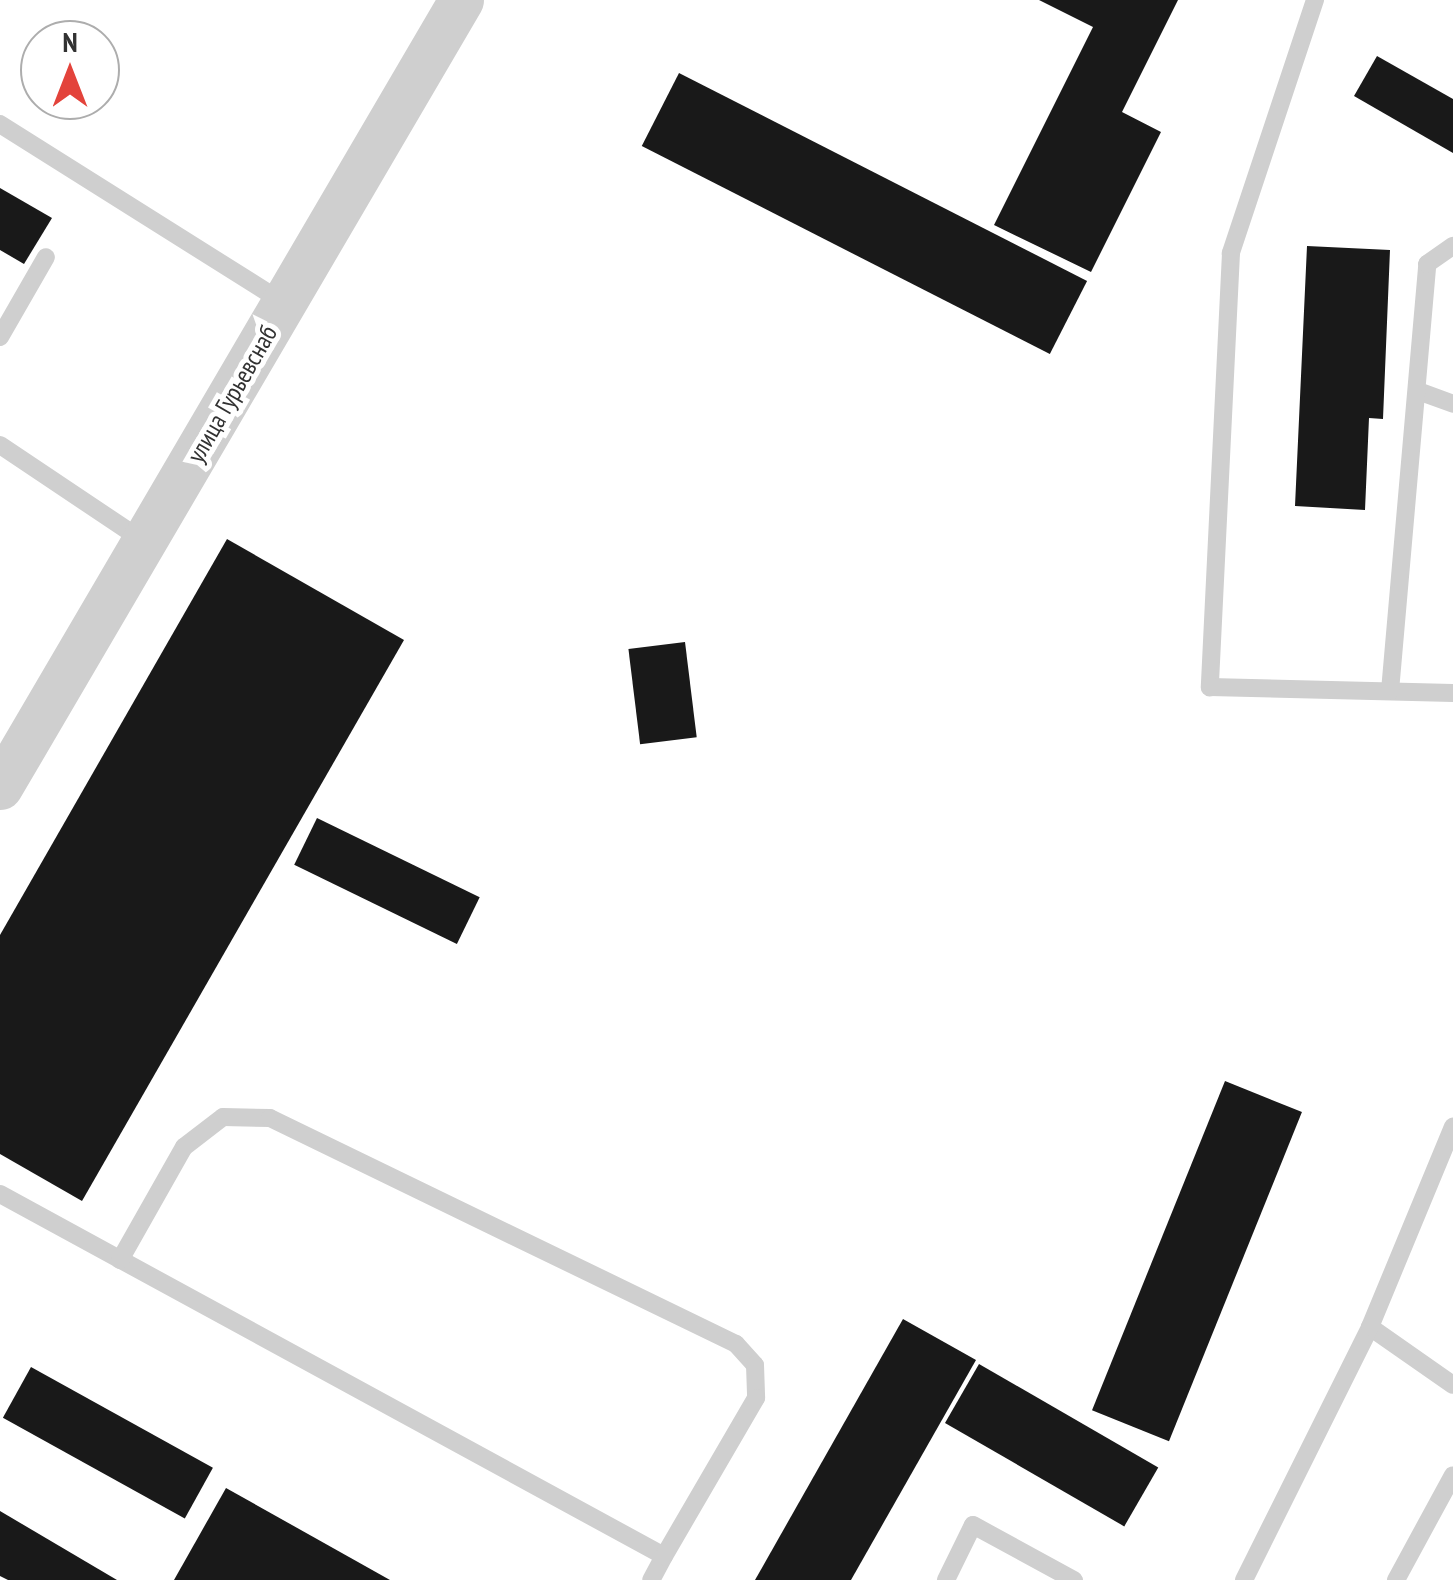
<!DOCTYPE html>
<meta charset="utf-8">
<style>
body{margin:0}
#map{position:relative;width:1453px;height:1580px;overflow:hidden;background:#fff;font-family:"PT Sans Narrow",sans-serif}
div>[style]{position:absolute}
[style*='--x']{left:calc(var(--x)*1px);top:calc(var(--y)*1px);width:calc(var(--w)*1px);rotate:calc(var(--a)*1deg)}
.building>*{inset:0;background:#191919;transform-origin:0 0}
.service>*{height:18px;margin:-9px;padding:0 9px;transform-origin:9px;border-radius:9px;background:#cfcfcf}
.tertiary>*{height:45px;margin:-22.5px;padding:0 22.5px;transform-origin:22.5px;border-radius:22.5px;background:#cfcfcf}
span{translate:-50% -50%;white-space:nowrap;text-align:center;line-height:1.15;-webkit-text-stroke:10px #fff;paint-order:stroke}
.street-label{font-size:25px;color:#323232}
.north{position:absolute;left:20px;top:20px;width:100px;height:100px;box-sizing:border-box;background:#fff;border:2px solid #adadad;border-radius:50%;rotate:0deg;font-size:28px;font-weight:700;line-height:40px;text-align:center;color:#323232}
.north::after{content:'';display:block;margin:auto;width:35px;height:45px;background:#e3433b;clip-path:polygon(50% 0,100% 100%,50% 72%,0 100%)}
</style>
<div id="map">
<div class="building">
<div style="clip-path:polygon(1039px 0,1178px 0,1122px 112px,1161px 132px,1091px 272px,994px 225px,1093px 27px)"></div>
<div style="clip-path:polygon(1377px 56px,1453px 99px,1453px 153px,1354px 96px)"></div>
<div style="left:679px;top:73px;width:458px;height:82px;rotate:27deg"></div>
<div style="clip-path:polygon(0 188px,52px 218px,24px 264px,0 250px)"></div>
<div style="clip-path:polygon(1307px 246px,1390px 250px,1383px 419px,1369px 418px,1365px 510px,1295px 506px)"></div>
<div style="clip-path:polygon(227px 539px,404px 640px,82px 1201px,0 1154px,0 935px)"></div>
<div style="left:685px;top:642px;width:96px;height:57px;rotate:83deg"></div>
<div style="left:317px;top:818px;width:181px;height:52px;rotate:26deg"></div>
<div style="left:1225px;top:1081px;width:83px;height:355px;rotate:22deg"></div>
<div style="clip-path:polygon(903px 1319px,976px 1360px,851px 1580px,755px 1580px)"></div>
<div style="left:979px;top:1364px;width:207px;height:68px;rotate:30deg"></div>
<div style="left:31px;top:1367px;width:208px;height:58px;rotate:29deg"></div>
<div style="clip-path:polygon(226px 1488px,390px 1580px,174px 1580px)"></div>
<div style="clip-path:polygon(0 1511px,117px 1580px,8px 1580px,0 1576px)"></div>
</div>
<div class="service">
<div style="--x:1315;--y:0;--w:267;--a:108.4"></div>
<div style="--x:1231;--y:253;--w:435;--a:92.8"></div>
<div style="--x:1210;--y:687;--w:243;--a:1.4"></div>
<div style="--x:0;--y:124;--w:336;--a:32.2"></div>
<div style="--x:0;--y:337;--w:92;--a:-60.1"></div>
<div style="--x:1418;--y:391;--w:37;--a:20"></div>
<div style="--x:0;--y:445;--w:174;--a:33.8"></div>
<div style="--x:1390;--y:691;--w:429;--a:-85"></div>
<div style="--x:1427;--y:264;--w:32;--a:-35"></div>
<div style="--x:0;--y:1194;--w:756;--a:28.6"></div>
<div style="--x:664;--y:1556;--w:27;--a:118"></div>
<div style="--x:120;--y:1260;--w:130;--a:-60.5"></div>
<div style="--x:184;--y:1147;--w:49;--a:-37.6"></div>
<div style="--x:223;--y:1117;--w:47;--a:1.2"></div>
<div style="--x:270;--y:1118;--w:518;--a:25.87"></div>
<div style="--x:736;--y:1344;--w:28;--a:48"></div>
<div style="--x:755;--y:1365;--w:33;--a:88"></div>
<div style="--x:756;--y:1398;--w:183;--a:120.2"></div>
<div style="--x:1370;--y:1327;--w:101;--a:34.9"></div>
<div style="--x:946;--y:1580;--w:61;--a:-63.9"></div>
<div style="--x:973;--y:1525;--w:115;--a:28.6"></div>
<div style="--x:1244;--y:1580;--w:283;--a:-63.5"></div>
<div style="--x:1370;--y:1327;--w:217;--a:-67.5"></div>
<div style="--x:1396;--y:1580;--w:119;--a:-61.5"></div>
</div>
<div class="tertiary">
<div style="--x:0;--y:787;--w:912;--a:-59.64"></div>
</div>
<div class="street-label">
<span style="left:232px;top:394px;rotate:-60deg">улица Гурьевснаб</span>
</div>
<div class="north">N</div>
</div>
